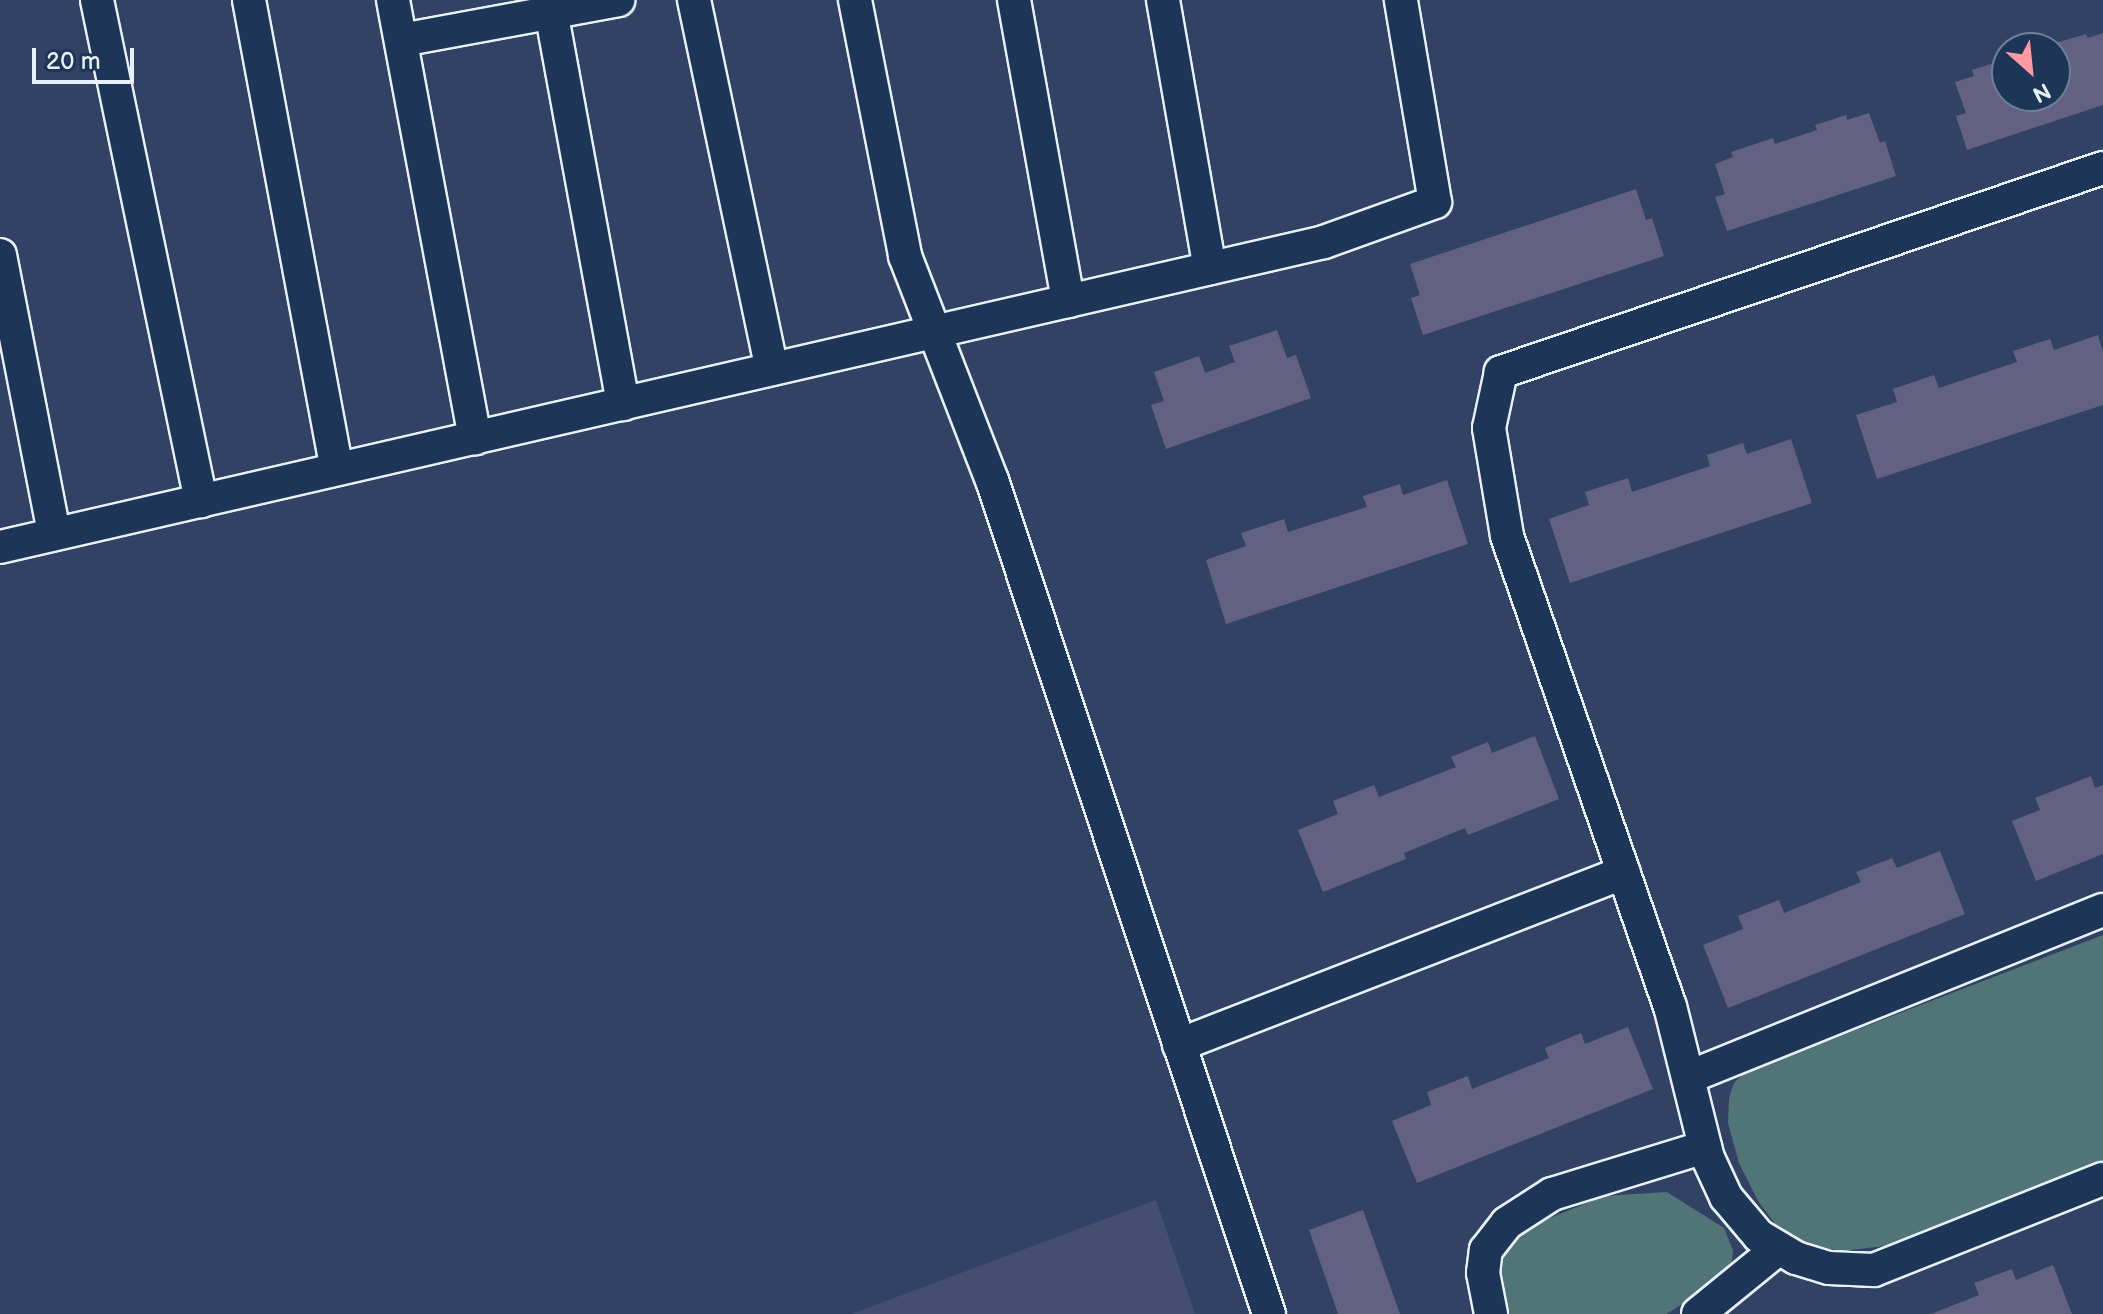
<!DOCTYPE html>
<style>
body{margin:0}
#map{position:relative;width:2103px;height:1314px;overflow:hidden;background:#324264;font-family:"Balsamiq Sans",sans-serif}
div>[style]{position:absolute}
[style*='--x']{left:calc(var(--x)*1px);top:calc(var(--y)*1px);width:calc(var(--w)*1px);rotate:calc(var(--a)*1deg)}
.built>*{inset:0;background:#434e70}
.green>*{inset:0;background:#517577}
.building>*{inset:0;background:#626182}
.roads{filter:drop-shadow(2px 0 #e8f1f8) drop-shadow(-2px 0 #e8f1f8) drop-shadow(0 2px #e8f1f8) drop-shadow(0 -2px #e8f1f8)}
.minor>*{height:32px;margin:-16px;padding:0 16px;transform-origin:16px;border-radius:16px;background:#1d3557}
span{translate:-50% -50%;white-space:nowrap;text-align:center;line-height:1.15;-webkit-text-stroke:6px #1d3557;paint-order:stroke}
.north{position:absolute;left:1991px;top:32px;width:80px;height:80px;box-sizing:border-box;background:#1d3557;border:2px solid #6e8097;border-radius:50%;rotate:153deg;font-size:22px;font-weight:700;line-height:32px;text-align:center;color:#e8f1f8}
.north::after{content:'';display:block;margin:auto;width:28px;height:36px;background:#ff9aa2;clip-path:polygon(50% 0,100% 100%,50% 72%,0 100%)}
.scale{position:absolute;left:32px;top:48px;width:102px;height:36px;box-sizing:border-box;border:4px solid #e8f1f8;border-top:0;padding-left:10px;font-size:24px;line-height:28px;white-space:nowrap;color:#e8f1f8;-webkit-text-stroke:6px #1d3557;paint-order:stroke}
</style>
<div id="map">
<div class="built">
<div style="clip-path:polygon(1156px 1200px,1195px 1314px,851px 1314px)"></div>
</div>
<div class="green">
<div style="clip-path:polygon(2103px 935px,2103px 1163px,1893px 1245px,1842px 1251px,1808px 1245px,1779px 1229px,1758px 1201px,1739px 1163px,1728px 1123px,1729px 1098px,1734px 1083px,1744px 1073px)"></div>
<div style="clip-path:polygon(1667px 1192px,1724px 1228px,1733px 1250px,1732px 1261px,1720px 1281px,1666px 1314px,1509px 1314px,1497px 1273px,1506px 1251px,1530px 1226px,1604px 1196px)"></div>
</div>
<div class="building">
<div style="clip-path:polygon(2103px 33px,2103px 105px,1967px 150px,1956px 116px,1966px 113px,1955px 82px,1974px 76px,1972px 70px,2007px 59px,2007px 96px,2055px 96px,2056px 43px,2086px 34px,2088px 38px)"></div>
<div style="clip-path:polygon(1869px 113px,1880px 143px,1885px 141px,1896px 176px,1727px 231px,1715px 197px,1725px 194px,1715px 164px,1733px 157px,1731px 152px,1773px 138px,1775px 144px,1817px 130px,1815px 125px,1846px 115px,1847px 120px)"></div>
<div style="clip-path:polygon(1636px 189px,1646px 220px,1652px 218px,1664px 256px,1423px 335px,1411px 298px,1420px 295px,1410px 264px)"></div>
<div style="clip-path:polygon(1277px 330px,1287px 358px,1296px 355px,1311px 398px,1166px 449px,1151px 405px,1164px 401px,1154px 372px,1199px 356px,1205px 373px,1235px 362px,1229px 346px)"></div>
<div style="clip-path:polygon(2098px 335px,2103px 352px,2103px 405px,1877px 479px,1856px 415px,1897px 402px,1893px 389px,1934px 375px,1939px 388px,2017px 362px,2013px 351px,2050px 339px,2054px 350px)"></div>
<div style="clip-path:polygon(1791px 439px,1812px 503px,1570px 583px,1549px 519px,1589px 505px,1585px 492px,1628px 478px,1632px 492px,1710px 466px,1707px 455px,1743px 443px,1747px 454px)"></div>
<div style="clip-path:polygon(1447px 480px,1468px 544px,1226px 624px,1206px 560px,1246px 546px,1241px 533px,1284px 519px,1288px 532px,1367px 507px,1363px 496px,1400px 484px,1403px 495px)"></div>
<div style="clip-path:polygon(1535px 736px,1559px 799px,1468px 835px,1465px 828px,1404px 853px,1406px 859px,1323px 892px,1298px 830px,1338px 814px,1333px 801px,1374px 785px,1379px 797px,1456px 767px,1451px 757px,1488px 742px,1492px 753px)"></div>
<div style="clip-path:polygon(2091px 776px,2095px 788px,2103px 785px,2103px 854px,2036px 881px,2012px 821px,2040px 810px,2035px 798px)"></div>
<div style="clip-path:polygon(1940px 851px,1965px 914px,1728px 1008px,1703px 945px,1743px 929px,1738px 916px,1779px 900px,1784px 913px,1861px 882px,1856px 872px,1892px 858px,1897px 868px)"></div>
<div style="clip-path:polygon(1628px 1027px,1653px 1089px,1417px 1183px,1392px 1121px,1431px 1105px,1427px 1092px,1468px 1076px,1472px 1089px,1549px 1058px,1545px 1048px,1581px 1033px,1585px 1044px)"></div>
<div style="clip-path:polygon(1363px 1210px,1400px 1314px,1338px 1314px,1309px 1230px)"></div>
<div style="clip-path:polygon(2053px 1265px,2072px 1314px,1931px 1314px,1979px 1295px,1974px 1283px,2012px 1269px,2016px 1280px)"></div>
</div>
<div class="roads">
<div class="minor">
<div style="--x:97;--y:0;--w:512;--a:78.27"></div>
<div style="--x:249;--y:0;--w:477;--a:79.4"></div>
<div style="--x:393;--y:0;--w:446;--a:79.4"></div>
<div style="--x:549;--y:0;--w:411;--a:79.6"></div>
<div style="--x:694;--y:0;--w:377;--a:78.1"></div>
<div style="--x:855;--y:0;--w:261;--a:78.9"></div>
<div style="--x:905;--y:256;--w:240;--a:68.8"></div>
<div style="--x:992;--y:480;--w:879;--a:71.63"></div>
<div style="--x:1014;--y:0;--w:306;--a:79.8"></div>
<div style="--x:1163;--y:0;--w:272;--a:80.1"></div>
<div style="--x:401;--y:40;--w:221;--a:-10.4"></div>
<div style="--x:2103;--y:168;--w:636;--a:161.28"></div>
<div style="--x:1501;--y:372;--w:57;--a:102.1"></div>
<div style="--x:1489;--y:428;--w:109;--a:80.5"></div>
<div style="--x:1507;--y:536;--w:497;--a:70.9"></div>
<div style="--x:1670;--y:1006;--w:157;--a:76"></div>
<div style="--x:1708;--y:1158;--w:43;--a:65.2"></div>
<div style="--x:1726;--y:1197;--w:51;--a:49.8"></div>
<div style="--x:1759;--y:1236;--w:43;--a:30.7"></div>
<div style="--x:1796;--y:1258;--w:34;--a:17"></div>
<div style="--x:1829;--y:1268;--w:45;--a:2.5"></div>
<div style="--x:1874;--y:1270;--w:246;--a:-21.7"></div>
<div style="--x:0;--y:255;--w:284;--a:79"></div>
<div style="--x:0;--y:547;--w:1359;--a:-12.97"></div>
<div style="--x:1324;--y:242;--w:118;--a:-19.8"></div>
<div style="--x:1435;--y:202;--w:205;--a:-99.6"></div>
<div style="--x:1179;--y:1045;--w:477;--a:-21.2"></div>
<div style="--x:1689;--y:1077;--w:446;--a:-22"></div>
<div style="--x:1491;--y:1314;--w:42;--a:-101"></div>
<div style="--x:1483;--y:1273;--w:23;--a:-83"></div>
<div style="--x:1486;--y:1250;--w:34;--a:-52"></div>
<div style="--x:1507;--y:1223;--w:54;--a:-32.8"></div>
<div style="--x:1552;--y:1194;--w:160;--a:-17.1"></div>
<div style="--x:1698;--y:1314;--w:104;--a:-39.2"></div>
</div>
</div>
<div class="north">N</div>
<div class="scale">20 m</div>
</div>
